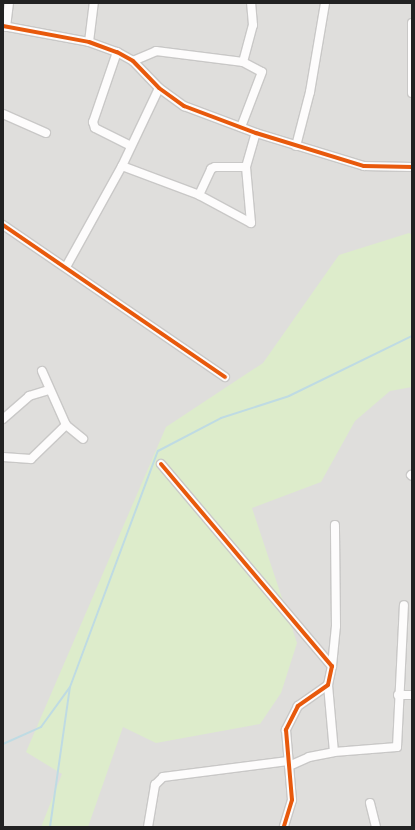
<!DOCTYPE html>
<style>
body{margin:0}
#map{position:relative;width:415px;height:830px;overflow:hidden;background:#f0eeeb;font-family:Raleway,sans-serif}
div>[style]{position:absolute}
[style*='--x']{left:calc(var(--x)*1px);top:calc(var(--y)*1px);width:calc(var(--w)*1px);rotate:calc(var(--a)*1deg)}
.residential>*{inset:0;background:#dfdedc;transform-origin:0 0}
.grass>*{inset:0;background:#ddeccb}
.stream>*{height:2px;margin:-1px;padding:0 1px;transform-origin:1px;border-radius:1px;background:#bfdbe3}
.roads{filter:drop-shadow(1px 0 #c9c8c7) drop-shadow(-1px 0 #c9c8c7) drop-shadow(0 1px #c9c8c7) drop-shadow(0 -1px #c9c8c7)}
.minor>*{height:8px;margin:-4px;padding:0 4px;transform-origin:4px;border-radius:4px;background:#fdfcfc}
.cycleway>*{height:4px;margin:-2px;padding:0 2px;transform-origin:2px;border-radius:2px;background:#e8590c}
span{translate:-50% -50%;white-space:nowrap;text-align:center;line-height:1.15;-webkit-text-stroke:3px #fff;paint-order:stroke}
.frame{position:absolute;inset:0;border:4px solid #222;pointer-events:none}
</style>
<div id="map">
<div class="residential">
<div style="left:3px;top:3px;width:409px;height:824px"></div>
</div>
<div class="grass">
<div style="clip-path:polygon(409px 233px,412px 235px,412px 387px,390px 391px,355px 421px,321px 482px,252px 508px,297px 643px,281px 693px,260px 724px,156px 743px,123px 727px,88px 827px,41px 827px,62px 774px,26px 752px,166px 427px,263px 363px,339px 255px)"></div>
</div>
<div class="stream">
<div style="--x:3;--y:744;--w:42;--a:-24.1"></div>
<div style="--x:41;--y:727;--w:49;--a:-54.1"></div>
<div style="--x:50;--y:827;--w:141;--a:-81.9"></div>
<div style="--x:70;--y:687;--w:252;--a:-69.6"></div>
<div style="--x:158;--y:451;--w:71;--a:-27.6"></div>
<div style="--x:221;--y:418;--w:71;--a:-17.9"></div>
<div style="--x:289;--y:396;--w:137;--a:-26"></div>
</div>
<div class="roads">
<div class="minor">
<div style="--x:412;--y:23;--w:70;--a:90"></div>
<div style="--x:3;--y:26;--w:87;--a:10.5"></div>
<div style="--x:89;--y:42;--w:30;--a:20"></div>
<div style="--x:117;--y:52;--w:18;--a:29"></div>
<div style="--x:133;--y:61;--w:37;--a:46"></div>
<div style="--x:159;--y:88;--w:31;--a:36"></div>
<div style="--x:184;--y:106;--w:77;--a:20.6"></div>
<div style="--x:256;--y:133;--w:113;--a:17"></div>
<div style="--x:364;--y:166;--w:48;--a:1.2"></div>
<div style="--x:6;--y:27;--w:24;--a:-83"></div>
<div style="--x:89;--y:42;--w:39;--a:-83"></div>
<div style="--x:117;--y:52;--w:74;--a:108.9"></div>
<div style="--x:93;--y:122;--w:6;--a:72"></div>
<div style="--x:95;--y:128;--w:40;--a:26.6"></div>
<div style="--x:133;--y:61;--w:25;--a:-23"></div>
<div style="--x:156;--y:51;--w:88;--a:7.2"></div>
<div style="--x:243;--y:62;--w:21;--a:28"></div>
<div style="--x:262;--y:72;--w:59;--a:110.9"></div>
<div style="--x:243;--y:62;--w:38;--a:-75"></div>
<div style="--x:253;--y:25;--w:22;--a:-95"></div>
<div style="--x:3;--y:114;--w:47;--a:23.8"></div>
<div style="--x:296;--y:146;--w:56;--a:-75.5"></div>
<div style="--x:310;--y:92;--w:90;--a:-80.4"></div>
<div style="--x:122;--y:166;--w:82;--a:20.6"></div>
<div style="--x:199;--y:195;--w:59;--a:28.3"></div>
<div style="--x:246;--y:167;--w:56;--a:84.9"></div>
<div style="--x:199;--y:195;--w:29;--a:-65"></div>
<div style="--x:211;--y:169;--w:4;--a:-27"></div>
<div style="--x:215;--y:167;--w:31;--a:0"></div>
<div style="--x:246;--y:167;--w:35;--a:-74"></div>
<div style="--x:3;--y:225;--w:269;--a:34.4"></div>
<div style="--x:66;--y:267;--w:115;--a:-61"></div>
<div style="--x:122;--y:166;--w:86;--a:-64.6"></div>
<div style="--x:42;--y:371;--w:59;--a:66"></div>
<div style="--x:3;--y:419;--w:35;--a:-41"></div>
<div style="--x:29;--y:396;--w:21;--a:-17"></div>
<div style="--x:3;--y:457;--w:28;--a:4"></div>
<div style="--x:31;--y:459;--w:49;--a:-44.2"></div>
<div style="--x:66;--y:425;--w:22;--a:39"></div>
<div style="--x:161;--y:464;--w:265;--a:49.8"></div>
<div style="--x:332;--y:666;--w:19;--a:102"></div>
<div style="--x:328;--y:685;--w:37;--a:145"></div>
<div style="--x:298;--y:706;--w:27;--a:117"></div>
<div style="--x:286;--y:730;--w:70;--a:85.1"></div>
<div style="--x:292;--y:800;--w:28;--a:107"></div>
<div style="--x:411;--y:475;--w:1;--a:45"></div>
<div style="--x:332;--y:666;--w:40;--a:-84.3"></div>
<div style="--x:336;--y:626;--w:101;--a:-90.6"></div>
<div style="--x:328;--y:685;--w:67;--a:84.9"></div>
<div style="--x:398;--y:695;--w:14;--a:0"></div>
<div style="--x:289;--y:766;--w:22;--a:-24"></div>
<div style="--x:309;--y:757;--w:25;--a:-11"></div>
<div style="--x:334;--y:752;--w:63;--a:-4.5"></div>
<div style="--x:397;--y:747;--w:142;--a:-87.2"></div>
<div style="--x:370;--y:803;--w:25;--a:76"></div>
<div style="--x:148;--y:827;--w:43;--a:-80.5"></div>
<div style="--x:155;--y:785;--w:11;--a:-45"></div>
<div style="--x:163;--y:777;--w:126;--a:-7.3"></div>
</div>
</div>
<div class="cycleway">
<div style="--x:3;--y:26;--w:87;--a:10.5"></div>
<div style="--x:89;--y:42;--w:30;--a:20"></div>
<div style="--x:117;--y:52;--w:18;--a:29"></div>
<div style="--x:133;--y:61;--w:37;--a:46"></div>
<div style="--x:159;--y:88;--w:31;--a:36"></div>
<div style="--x:184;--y:106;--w:77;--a:20.6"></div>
<div style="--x:256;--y:133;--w:113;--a:17"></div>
<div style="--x:364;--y:166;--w:48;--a:1.2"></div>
<div style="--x:3;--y:225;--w:269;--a:34.4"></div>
<div style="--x:161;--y:464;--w:265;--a:49.8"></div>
<div style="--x:332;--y:666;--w:19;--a:102"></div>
<div style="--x:328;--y:685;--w:37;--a:145"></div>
<div style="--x:298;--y:706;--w:27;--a:117"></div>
<div style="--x:286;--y:730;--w:70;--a:85.1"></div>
<div style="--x:292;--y:800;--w:28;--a:107"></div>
</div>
<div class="frame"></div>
</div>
